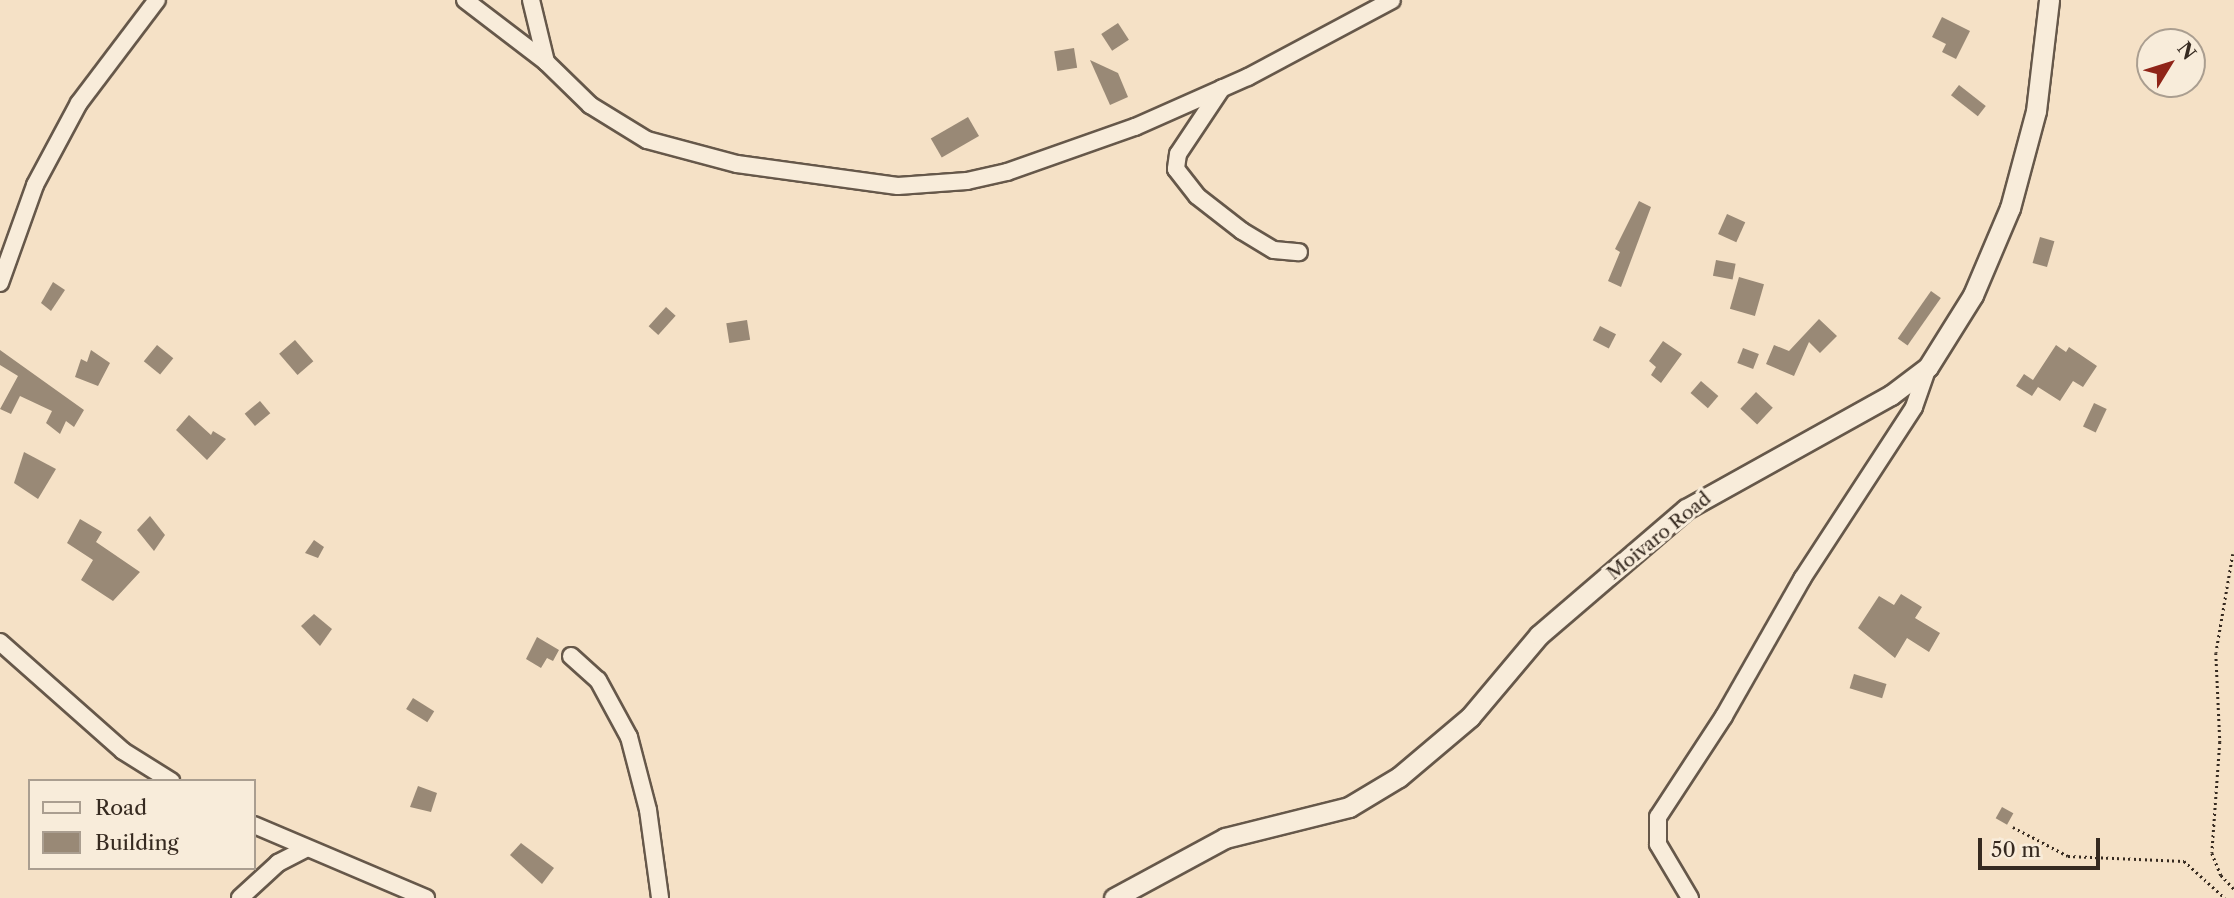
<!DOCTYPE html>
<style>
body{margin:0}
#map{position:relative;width:2234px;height:898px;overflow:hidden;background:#f5e1c6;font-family:"Libre Caslon Text",serif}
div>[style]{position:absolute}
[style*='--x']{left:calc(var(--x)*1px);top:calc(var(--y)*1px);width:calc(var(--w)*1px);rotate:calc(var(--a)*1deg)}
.building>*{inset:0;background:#998976;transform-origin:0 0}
.path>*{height:2.5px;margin-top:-1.25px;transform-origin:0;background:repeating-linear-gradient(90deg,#362a20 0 2px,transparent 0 5.5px)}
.roads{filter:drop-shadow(2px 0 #66584a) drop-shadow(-2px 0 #66584a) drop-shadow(0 2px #66584a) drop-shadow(0 -2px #66584a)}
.minor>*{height:16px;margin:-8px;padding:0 8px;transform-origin:8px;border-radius:8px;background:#f8ecda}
.tertiary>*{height:19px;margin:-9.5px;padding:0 9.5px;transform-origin:9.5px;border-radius:9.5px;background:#f8ecda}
span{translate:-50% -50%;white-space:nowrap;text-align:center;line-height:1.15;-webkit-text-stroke:6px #f8ecda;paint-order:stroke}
.street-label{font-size:19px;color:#362a20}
.legend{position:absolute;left:28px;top:779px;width:228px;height:91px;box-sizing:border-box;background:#f8ecda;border:2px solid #aa9e90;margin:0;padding:9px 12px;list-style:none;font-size:21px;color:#362a20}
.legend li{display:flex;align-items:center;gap:14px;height:35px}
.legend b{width:35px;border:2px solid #aa9e90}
.north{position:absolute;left:2136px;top:28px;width:70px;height:70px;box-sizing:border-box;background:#f8ecda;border:2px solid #aa9e90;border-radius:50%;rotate:52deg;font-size:19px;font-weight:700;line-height:28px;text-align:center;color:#362a20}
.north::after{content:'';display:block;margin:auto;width:24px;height:32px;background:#8f2418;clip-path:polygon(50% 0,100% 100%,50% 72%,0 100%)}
.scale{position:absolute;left:1978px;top:838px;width:122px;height:32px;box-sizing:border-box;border:4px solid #362a20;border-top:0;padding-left:9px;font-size:21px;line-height:24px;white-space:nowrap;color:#362a20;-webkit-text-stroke:5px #f8ecda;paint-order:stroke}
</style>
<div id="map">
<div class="building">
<div style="clip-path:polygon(1942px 17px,1970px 31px,1956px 59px,1942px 52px,1946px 44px,1932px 37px)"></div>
<div style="left:1118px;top:23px;width:20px;height:20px;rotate:57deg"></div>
<div style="left:1074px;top:48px;width:20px;height:20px;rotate:81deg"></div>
<div style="clip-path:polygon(1090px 60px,1118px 73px,1128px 97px,1110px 105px)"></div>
<div style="left:1959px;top:85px;width:34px;height:13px;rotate:38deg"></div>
<div style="left:968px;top:117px;width:22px;height:43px;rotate:60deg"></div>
<div style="clip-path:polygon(1639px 201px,1651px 207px,1621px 287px,1608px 281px,1620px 252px,1615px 249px)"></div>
<div style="left:1727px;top:214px;width:20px;height:22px;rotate:24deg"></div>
<div style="left:2040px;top:237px;width:15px;height:27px;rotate:16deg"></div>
<div style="left:1716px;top:260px;width:20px;height:16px;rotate:11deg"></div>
<div style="left:1739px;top:277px;width:26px;height:33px;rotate:16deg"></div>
<div style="clip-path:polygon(53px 282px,65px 290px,51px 311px,41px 303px)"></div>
<div style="left:1931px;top:291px;width:12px;height:58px;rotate:35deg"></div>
<div style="left:666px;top:307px;width:13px;height:26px;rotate:42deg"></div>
<div style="clip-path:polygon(1819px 319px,1837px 336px,1820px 353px,1809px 342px,1794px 376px,1766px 364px,1774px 345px,1789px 351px)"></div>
<div style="left:747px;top:320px;width:20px;height:21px;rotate:81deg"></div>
<div style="left:1600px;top:326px;width:18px;height:16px;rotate:27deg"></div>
<div style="left:295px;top:340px;width:28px;height:21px;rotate:49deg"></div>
<div style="clip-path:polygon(1663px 341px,1682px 354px,1661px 383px,1651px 375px,1656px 367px,1649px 361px)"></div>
<div style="left:157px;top:345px;width:21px;height:21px;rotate:39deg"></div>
<div style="clip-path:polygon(2056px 345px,2066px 352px,2069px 347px,2097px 366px,2083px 387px,2073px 381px,2060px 401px,2038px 387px,2032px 396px,2016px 386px,2024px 374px,2033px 380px)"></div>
<div style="left:1743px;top:348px;width:17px;height:16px;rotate:21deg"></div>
<div style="clip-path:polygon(0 350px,84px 410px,74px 427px,66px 421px,60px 434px,46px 423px,52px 411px,20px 396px,11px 414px,0 409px,18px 376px,0 365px)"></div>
<div style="clip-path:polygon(91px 350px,110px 363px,98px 386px,75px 377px,81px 359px,87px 362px)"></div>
<div style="left:1701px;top:381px;width:23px;height:16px;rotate:41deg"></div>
<div style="left:1756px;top:392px;width:23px;height:23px;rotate:43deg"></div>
<div style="left:260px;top:401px;width:16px;height:20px;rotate:50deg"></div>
<div style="left:2094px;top:403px;width:14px;height:26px;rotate:25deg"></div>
<div style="clip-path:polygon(189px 415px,211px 435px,213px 431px,226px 439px,207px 460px,176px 430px)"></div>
<div style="clip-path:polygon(24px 452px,56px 469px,38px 499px,14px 483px)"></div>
<div style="clip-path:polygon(150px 516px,165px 535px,154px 551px,137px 530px)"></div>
<div style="clip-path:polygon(80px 519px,102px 532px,96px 542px,140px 572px,113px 601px,81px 580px,93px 560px,67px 543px)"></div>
<div style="clip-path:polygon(314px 540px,324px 547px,318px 558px,305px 553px)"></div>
<div style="clip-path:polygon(1901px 594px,1922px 607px,1915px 618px,1940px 633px,1929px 652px,1907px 638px,1895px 658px,1858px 628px,1879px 596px,1894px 605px)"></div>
<div style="clip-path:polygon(314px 614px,332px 629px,320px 646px,301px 626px)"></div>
<div style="clip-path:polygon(537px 637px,559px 650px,553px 661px,547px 658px,541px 668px,526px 659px)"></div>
<div style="left:1854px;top:674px;width:34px;height:15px;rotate:17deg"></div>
<div style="left:413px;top:698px;width:25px;height:13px;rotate:32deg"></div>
<div style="clip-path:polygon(418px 786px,437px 793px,431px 812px,410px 807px)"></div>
<div style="left:2002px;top:807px;width:13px;height:13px;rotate:29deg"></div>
<div style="clip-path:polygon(521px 843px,554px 868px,542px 884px,510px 855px)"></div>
</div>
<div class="path">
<div style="--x:2233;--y:554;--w:100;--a:99.7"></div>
<div style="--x:2216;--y:653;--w:89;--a:87.4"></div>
<div style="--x:2220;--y:742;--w:111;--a:94.1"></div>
<div style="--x:2212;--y:853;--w:24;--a:68"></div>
<div style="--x:2221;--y:875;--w:19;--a:47"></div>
<div style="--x:2013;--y:827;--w:62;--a:27.8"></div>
<div style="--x:2068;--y:856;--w:116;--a:2.5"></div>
<div style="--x:2184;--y:861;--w:55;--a:42.1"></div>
</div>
<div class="roads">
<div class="minor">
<div style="--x:465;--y:0;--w:102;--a:37.4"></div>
<div style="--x:546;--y:62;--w:62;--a:44.3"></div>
<div style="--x:590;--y:105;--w:67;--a:31.6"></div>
<div style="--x:647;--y:140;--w:93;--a:14.9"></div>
<div style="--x:737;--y:164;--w:162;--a:7.8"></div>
<div style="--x:898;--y:186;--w:69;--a:-4.1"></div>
<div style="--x:967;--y:181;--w:41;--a:-12.7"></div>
<div style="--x:1007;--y:172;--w:136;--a:-19.4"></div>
<div style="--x:1135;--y:127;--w:124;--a:-23.9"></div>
<div style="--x:1248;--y:77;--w:163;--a:-28.1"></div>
<div style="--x:531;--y:0;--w:64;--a:76.4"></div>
<div style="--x:1222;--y:88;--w:79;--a:123.7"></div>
<div style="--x:1178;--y:154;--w:15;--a:98"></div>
<div style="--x:1176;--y:169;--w:34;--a:52"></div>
<div style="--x:1197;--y:196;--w:57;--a:37.9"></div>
<div style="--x:1242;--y:231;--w:37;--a:31"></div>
<div style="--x:1274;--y:250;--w:25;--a:5"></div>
<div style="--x:0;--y:283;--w:104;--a:-70.3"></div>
<div style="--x:35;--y:185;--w:93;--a:-61.8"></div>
<div style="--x:79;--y:103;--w:129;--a:-52.9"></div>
<div style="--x:0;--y:642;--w:164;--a:41.5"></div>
<div style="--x:123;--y:751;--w:57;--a:32"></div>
<div style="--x:571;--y:656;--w:36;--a:42"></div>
<div style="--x:598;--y:680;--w:65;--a:61.5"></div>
<div style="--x:629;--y:737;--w:75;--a:75.4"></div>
<div style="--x:648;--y:810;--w:89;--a:82.2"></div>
<div style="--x:254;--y:825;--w:187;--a:23"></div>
<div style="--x:240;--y:898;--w:52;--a:-42.6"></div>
<div style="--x:278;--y:863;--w:31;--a:-27"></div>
<div style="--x:1690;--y:898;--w:63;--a:-120.7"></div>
<div style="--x:1658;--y:844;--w:27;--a:-90"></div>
<div style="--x:1658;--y:817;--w:121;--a:-56.8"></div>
<div style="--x:1724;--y:716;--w:158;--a:-60.3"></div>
<div style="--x:1802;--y:579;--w:205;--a:-56.9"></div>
<div style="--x:1914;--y:407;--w:42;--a:-70.7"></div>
</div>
<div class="tertiary">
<div style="--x:1114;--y:898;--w:126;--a:-28.4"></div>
<div style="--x:1225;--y:838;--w:128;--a:-14"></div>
<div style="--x:1349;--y:807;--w:58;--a:-31"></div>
<div style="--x:1399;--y:777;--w:93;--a:-40.2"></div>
<div style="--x:1470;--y:717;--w:107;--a:-49.9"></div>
<div style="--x:1539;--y:635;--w:194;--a:-40.6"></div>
<div style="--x:1686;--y:509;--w:235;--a:-29.1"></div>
<div style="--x:1891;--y:395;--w:46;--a:-37.1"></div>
<div style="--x:1928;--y:367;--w:85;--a:-58"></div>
<div style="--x:1973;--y:295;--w:95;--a:-67"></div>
<div style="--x:2010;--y:208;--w:100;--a:-75"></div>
<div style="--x:2036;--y:111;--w:112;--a:-83.3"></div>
</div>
</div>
<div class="street-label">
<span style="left:1659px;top:536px;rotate:-39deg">Moivaro Road</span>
</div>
<ul class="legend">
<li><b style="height:9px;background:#f8ecda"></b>Road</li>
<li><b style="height:19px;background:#998976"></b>Building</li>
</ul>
<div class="north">N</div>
<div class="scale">50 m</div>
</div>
